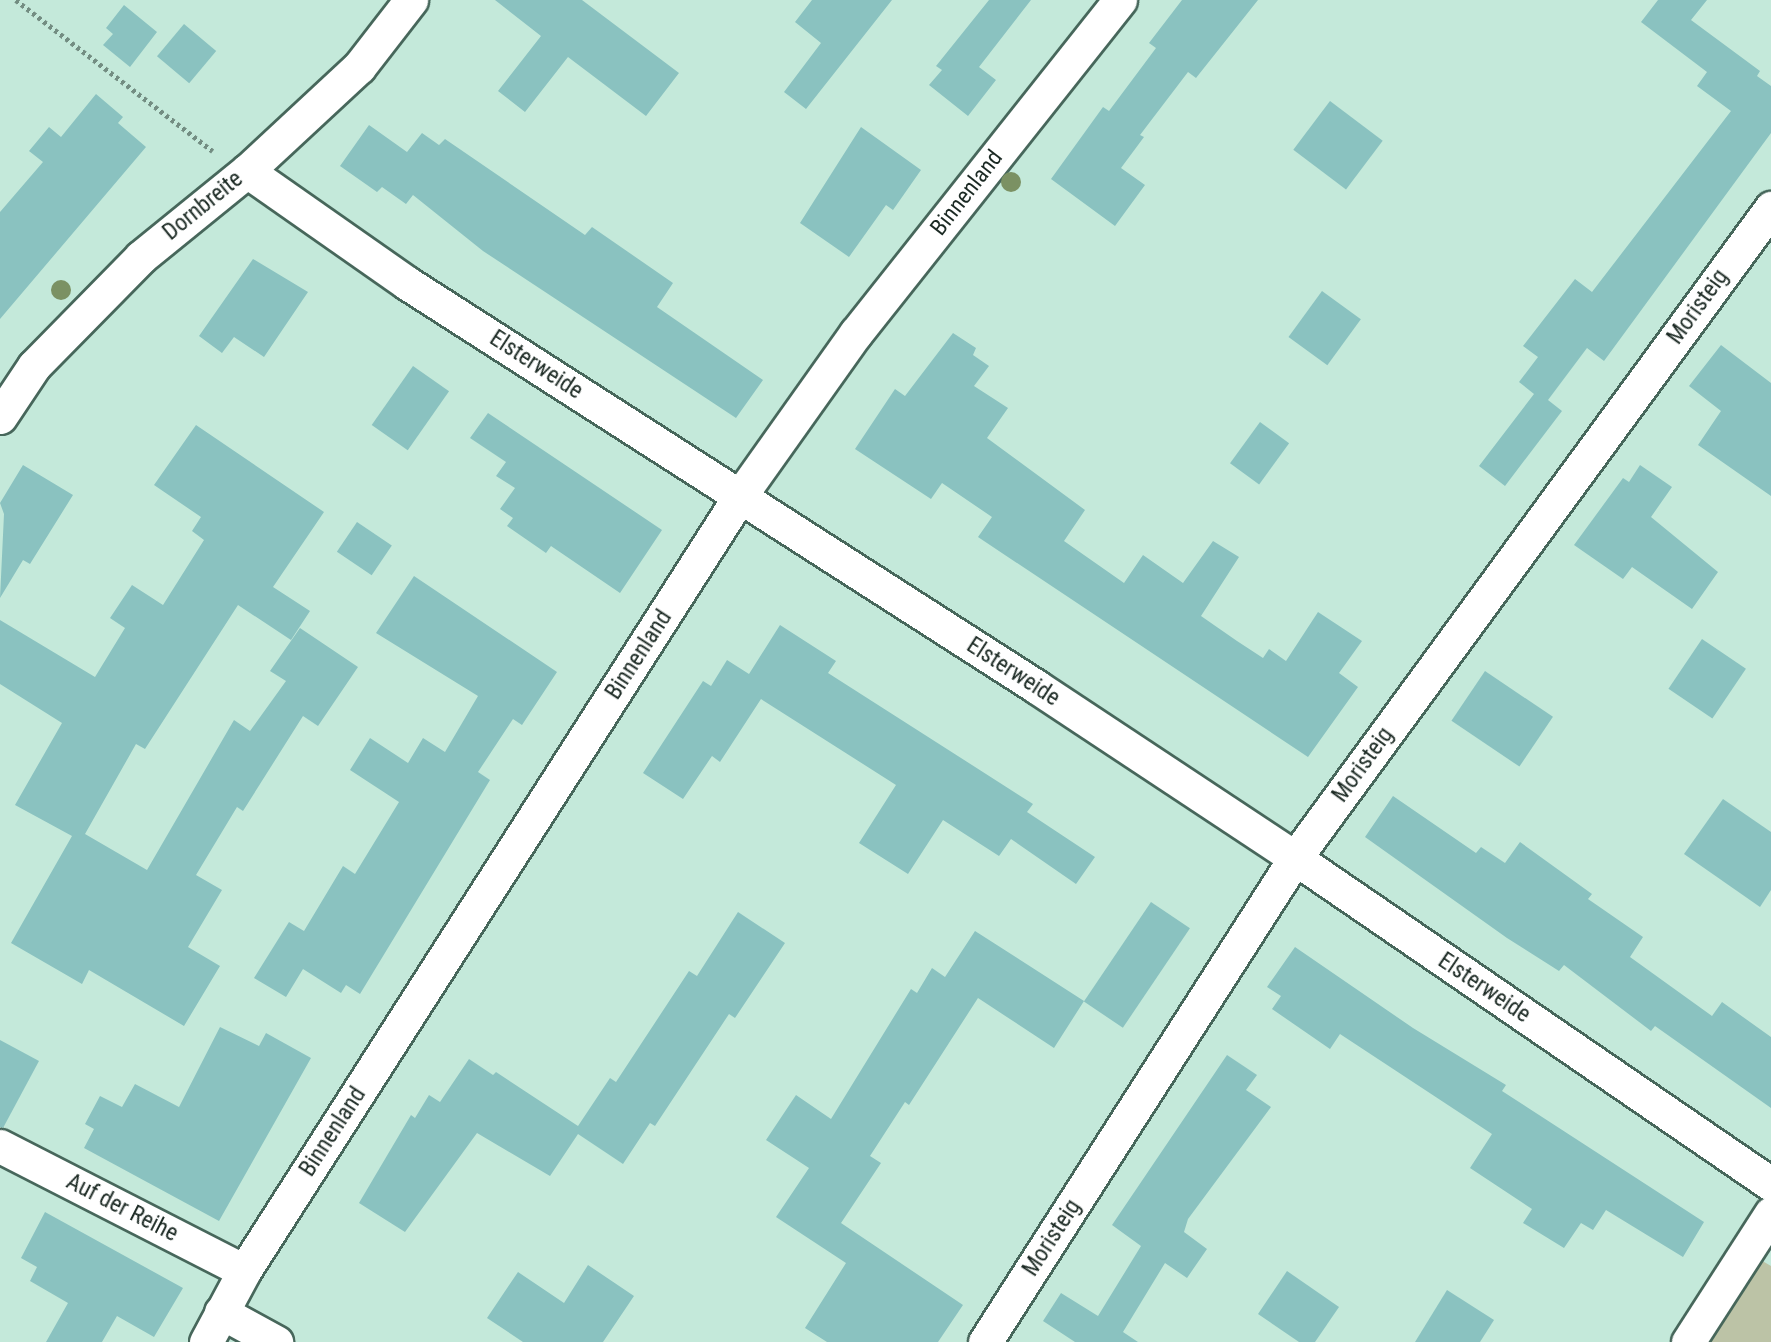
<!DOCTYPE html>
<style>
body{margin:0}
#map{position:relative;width:1771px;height:1342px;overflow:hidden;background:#c4e9da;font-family:"Roboto Condensed",sans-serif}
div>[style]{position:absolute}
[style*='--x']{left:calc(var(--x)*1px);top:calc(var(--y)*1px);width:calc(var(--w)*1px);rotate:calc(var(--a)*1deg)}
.green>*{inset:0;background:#bcc3a6}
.building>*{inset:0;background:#8ac2c0;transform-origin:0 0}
.path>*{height:4.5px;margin-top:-2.25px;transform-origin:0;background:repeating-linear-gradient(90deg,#738d82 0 3.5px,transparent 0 7px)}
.roads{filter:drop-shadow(2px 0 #47675b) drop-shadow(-2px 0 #47675b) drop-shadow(0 2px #47675b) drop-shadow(0 -2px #47675b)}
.minor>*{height:33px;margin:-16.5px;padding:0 16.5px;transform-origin:16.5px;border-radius:16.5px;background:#fff}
.trees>*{width:20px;height:20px;margin:-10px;border-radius:50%;background:#7b9163}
span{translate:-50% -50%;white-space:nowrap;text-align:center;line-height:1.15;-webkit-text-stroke:6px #fff;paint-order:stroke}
.street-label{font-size:23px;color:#1b2923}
</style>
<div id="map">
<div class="green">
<div style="clip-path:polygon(1759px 1259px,1771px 1266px,1771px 1342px,1704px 1342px)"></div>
</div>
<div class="building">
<div style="clip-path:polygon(495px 0,582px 0,679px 73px,646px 116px,568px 57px,525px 112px,498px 91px,541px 36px)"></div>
<div style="clip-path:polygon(812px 0,892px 0,806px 109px,784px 92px,821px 43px,795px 22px)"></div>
<div style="clip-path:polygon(989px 0,1031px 0,979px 67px,996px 80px,968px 116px,929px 85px,942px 70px,936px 66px)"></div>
<div style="clip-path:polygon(1182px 0,1258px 0,1196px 78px,1188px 72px,1140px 135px,1144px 137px,1121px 168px,1145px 185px,1115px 226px,1051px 179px,1103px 107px,1109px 111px,1156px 48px,1149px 43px)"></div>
<div style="clip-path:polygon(1658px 0,1707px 0,1691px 20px,1760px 71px,1757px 76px,1771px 86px,1771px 133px,1604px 361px,1587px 348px,1548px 400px,1562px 411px,1505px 486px,1479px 466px,1534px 394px,1519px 382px,1538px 357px,1523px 346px,1575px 279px,1592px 292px,1731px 111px,1697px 86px,1707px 72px,1641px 22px)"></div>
<div style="clip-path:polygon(124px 5px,157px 32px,130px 67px,103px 45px,113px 34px,106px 28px)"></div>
<div style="left:184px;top:24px;width:42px;height:42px;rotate:40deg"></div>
<div style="clip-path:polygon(96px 94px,123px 117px,118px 123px,146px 147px,0 319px,0 212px,43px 162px,29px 151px,49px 127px,61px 137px)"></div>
<div style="left:1330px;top:101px;width:66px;height:61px;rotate:37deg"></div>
<div style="clip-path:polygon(369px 125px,407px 152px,422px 133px,439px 145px,445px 139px,585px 235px,592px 227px,673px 283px,657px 307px,763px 380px,736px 418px,483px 251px,413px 195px,406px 204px,382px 187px,377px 192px,340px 166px)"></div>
<div style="clip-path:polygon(861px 127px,921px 170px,893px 210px,886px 205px,849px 257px,800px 223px)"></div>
<div style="clip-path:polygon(253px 259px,308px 292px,264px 357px,234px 337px,222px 353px,199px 336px)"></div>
<div style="left:1322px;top:291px;width:48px;height:57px;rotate:36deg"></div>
<div style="clip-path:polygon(953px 333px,976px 348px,973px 355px,989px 366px,974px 386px,1008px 408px,987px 438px,1085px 510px,1064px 541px,1124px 583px,1143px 555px,1183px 583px,1213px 541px,1239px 557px,1201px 616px,1237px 641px,1263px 658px,1269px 649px,1286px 661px,1318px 612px,1362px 641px,1339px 673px,1358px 687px,1308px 757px,978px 537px,992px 517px,942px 483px,931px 499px,855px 449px,895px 389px,905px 396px)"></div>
<div style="clip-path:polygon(1721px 345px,1771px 383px,1771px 496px,1698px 445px,1721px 411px,1689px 386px)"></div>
<div style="left:413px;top:366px;width:44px;height:72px;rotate:35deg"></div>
<div style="clip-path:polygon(488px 413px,662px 530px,620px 593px,551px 546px,546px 553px,507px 526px,513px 518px,500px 509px,515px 488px,496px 476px,506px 462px,470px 438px)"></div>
<div style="left:1260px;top:422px;width:36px;height:51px;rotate:36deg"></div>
<div style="clip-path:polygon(196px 425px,324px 512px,273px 587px,310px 611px,291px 640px,238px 605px,145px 749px,136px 744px,85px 834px,147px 870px,234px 720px,250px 731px,286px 681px,270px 671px,300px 628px,358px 667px,318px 726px,303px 716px,243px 811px,237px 807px,196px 875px,222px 890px,188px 947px,220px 966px,184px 1026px,89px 970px,82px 984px,11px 943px,72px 836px,15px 805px,62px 723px,0 684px,0 620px,95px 677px,125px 628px,110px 618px,132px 585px,163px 605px,204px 540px,192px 531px,201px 517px,154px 485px)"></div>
<div style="clip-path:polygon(23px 465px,73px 495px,30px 564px,23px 560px,0 598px,4px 514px,0 503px)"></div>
<div style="clip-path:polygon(1640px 465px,1672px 487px,1651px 517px,1718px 572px,1692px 609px,1632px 567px,1623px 579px,1574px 545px,1623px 478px,1629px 482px)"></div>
<div style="left:357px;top:522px;width:42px;height:36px;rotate:34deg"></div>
<div style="clip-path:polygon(414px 576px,557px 672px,522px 725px,513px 719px,478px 772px,490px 780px,360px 994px,346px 985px,341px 993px,303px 969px,286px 997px,254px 978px,289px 922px,304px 931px,343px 866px,355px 874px,399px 802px,350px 770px,370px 738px,408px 763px,423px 738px,445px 752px,478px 696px,376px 633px)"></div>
<div style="clip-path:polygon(780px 625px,836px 661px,828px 673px,1033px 804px,1027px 812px,1095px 857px,1076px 884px,1011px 839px,999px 856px,943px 820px,908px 874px,859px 843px,896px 785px,761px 699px,720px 762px,712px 756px,683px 799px,643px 773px,703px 681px,711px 686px,727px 660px,749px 674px)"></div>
<div style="left:1702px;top:639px;width:53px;height:60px;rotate:34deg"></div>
<div style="left:1485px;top:671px;width:82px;height:60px;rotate:34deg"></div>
<div style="clip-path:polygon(1393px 796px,1476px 853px,1481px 847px,1505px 863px,1520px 842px,1592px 894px,1588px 899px,1643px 937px,1630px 957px,1712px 1016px,1722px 1002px,1771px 1037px,1771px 1108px,1655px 1026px,1651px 1031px,1564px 965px,1559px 971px,1507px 938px,1365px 837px)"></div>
<div style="clip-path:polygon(1723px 799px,1771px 832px,1771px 890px,1760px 907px,1684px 854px)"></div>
<div style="left:1151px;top:902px;width:47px;height:120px;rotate:34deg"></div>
<div style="clip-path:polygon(738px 912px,785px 943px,735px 1018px,729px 1014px,655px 1126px,650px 1123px,623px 1164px,578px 1134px,550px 1176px,477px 1133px,405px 1232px,359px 1203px,411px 1115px,415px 1118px,429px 1095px,440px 1102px,469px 1059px,493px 1075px,496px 1072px,578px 1126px,610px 1078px,616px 1082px,689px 971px,697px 976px)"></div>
<div style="clip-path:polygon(975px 931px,1084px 1001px,1054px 1048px,978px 998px,909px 1105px,905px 1102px,870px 1156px,881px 1163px,841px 1223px,963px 1305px,938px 1342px,827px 1342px,805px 1328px,846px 1263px,776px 1217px,809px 1168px,766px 1140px,796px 1095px,831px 1119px,911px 989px,917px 993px,932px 968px,945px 977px)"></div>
<div style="clip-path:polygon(1295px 947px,1413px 1028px,1506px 1085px,1502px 1091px,1704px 1222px,1683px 1257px,1606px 1210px,1593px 1230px,1581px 1223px,1564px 1248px,1523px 1223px,1532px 1209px,1470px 1168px,1492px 1134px,1340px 1034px,1330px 1049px,1272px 1009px,1281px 996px,1267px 987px)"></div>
<div style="clip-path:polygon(220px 1027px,259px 1046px,266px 1033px,311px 1058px,219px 1221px,84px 1148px,94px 1129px,85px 1124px,100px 1096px,122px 1107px,135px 1084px,179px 1107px)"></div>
<div style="clip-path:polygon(0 1040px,39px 1061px,3px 1128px,0 1127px)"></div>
<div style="clip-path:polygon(1227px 1055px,1257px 1075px,1246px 1090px,1271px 1107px,1188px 1219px,1184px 1232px,1207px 1249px,1187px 1278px,1165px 1263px,1123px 1332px,1138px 1342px,1075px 1342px,1043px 1321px,1061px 1293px,1098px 1316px,1141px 1246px,1112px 1225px)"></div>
<div style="clip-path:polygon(45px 1212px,183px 1288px,154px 1337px,117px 1316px,102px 1342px,46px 1342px,68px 1303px,30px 1281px,37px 1267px,21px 1258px)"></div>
<div style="clip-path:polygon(588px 1265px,634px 1296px,603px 1342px,523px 1342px,487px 1318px,518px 1272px,564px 1303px)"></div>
<div style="clip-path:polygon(1287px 1271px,1339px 1307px,1315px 1342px,1299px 1342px,1258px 1314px)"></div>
<div style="clip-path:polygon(1447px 1290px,1494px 1320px,1480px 1342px,1415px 1342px)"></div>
</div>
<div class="path">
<div style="--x:16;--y:0;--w:248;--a:37.5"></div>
</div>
<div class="roads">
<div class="minor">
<div style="--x:247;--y:171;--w:195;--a:35"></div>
<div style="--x:407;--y:283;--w:748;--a:32.67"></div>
<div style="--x:1037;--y:687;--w:310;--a:33.5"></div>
<div style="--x:1295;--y:858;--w:577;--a:34.41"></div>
<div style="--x:0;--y:417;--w:61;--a:-56.3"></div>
<div style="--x:34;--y:366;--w:153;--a:-45.5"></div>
<div style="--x:141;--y:257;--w:136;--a:-39.1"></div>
<div style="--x:247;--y:171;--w:153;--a:-42.9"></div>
<div style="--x:359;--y:67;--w:85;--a:-52.2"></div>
<div style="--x:0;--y:1146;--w:274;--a:27.1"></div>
<div style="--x:221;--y:1312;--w:63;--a:28.6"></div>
<div style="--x:206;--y:1342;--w:81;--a:-61.8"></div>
<div style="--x:244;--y:1271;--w:920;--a:-57.38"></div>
<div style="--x:740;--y:496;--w:200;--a:-54.6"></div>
<div style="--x:856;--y:333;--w:425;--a:-51.6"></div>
<div style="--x:985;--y:1342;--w:575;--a:-57.36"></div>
<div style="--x:1295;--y:858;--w:806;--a:-53.78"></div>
<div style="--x:1688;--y:1342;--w:153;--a:-57.2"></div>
</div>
</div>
<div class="trees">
<div style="left:1011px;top:182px"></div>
<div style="left:61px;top:290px"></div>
</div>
<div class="street-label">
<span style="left:967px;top:193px;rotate:-52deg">Binnenland</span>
<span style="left:203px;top:206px;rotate:-39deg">Dornbreite</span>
<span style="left:1698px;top:307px;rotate:-54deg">Moristeig</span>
<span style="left:536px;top:365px;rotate:33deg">Elsterweide</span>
<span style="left:639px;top:655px;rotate:-57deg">Binnenland</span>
<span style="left:1013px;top:672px;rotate:33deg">Elsterweide</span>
<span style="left:1363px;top:765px;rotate:-54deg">Moristeig</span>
<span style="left:1484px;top:988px;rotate:34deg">Elsterweide</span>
<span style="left:333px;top:1132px;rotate:-57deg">Binnenland</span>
<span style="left:122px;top:1208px;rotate:27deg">Auf der Reihe</span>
<span style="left:1052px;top:1238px;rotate:-57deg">Moristeig</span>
</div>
</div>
